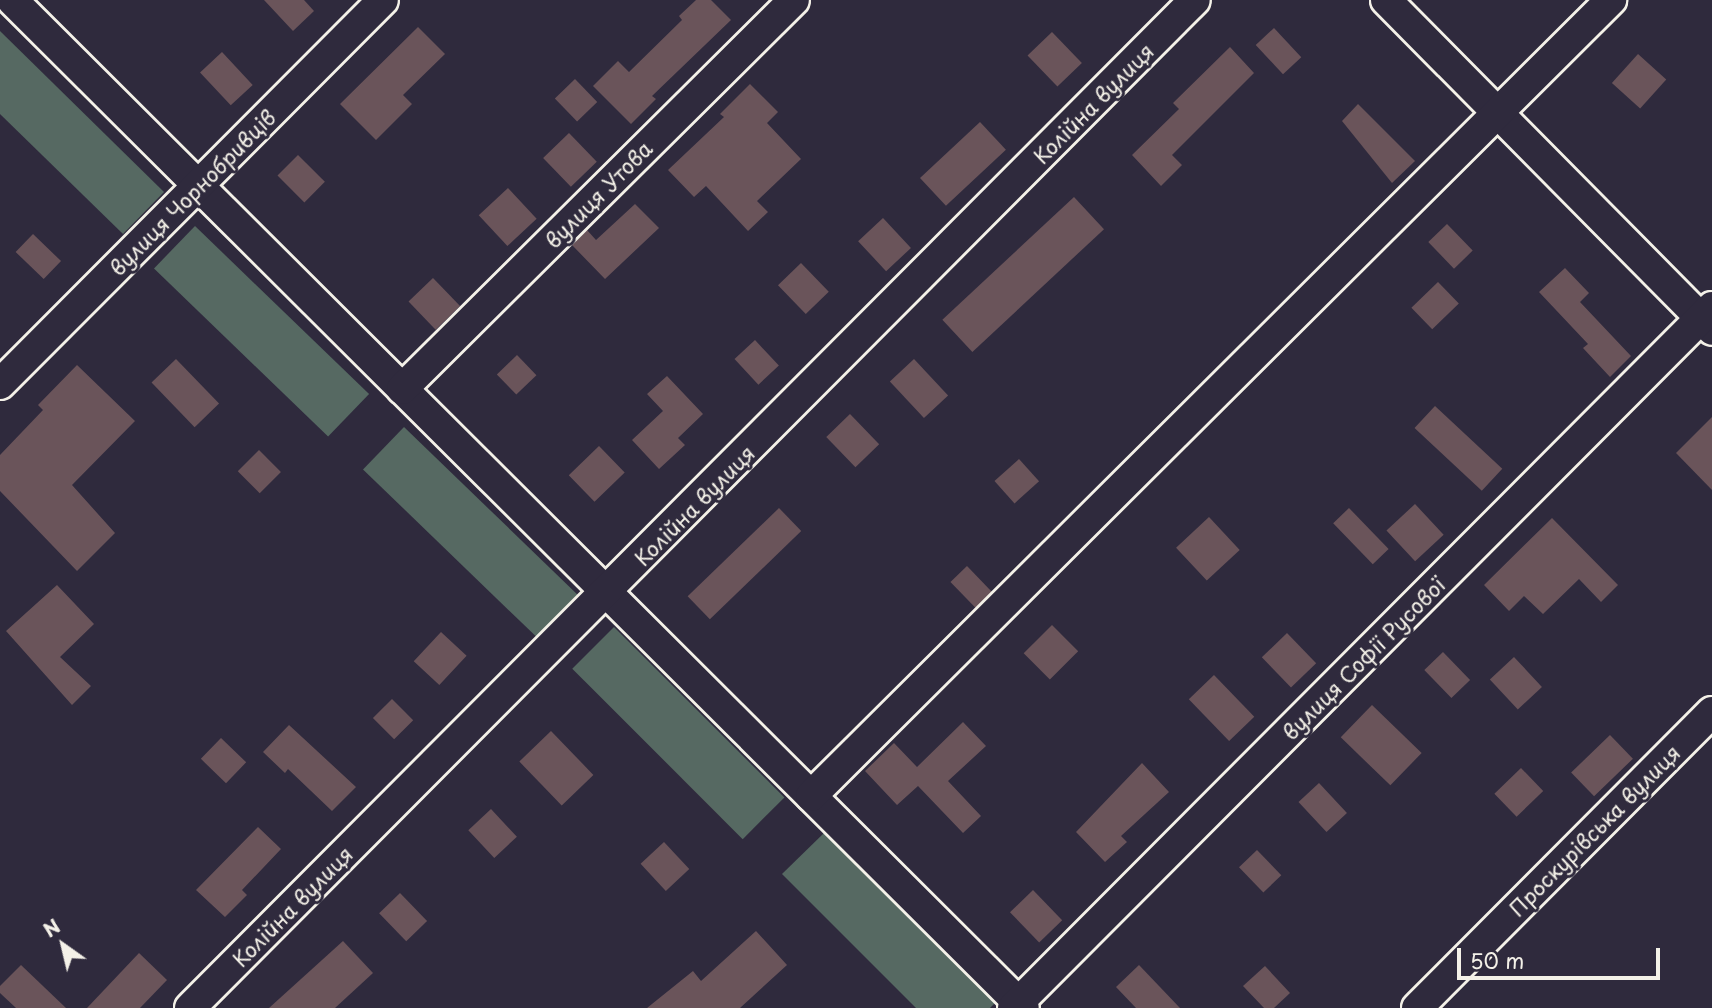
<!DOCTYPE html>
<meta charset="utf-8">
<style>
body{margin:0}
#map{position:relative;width:1712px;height:1008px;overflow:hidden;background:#2f2a3d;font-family:"Playpen Sans",sans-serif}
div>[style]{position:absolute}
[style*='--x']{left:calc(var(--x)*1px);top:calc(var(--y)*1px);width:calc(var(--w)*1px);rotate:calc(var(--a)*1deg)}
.green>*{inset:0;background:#566962;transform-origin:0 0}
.building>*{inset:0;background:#6a545a;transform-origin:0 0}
.roads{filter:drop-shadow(2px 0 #f4f1e8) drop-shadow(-2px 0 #f4f1e8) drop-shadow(0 2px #f4f1e8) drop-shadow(0 -2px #f4f1e8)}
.street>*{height:30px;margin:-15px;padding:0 15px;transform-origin:15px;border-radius:15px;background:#2f2a3d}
span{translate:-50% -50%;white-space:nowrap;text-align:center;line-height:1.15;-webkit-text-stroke:6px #2f2a3d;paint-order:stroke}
.street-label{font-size:21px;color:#f4f1e8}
.north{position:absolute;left:28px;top:910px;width:70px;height:70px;-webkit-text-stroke:5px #2f2a3d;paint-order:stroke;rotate:326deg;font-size:19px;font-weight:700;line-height:28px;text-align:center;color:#f4f1e8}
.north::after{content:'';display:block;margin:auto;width:24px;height:32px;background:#f4f1e8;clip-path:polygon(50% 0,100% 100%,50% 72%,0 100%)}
.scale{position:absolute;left:1457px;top:948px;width:203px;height:32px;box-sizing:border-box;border:4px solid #f4f1e8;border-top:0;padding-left:9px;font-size:21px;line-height:24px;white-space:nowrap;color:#f4f1e8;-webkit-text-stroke:5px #2f2a3d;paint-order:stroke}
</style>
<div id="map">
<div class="green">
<div style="clip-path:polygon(0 31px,164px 192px,123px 234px,0 114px)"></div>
<div style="left:195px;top:226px;width:242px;height:59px;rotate:44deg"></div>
<div style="left:404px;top:427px;width:241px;height:59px;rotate:44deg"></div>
<div style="left:614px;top:627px;width:241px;height:59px;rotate:45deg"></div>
<div style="clip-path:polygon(824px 833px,995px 1003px,990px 1008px,916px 1008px,782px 874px)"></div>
</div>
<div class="building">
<div style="clip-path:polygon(264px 0,304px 0,314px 11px,293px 31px)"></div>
<div style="clip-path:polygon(696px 0,711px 0,731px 20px,652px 96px,656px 99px,631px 124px,593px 86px,618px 61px,629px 72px,682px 20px,679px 16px)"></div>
<div style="clip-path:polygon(418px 27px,445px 54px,403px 95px,412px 104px,376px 140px,340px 104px)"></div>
<div style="left:1274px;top:28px;width:40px;height:25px;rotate:47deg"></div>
<div style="left:1052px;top:32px;width:43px;height:34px;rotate:46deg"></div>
<div style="clip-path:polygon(1230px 47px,1254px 73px,1172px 155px,1182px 165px,1161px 186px,1132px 155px,1179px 109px,1173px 103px)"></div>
<div style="left:222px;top:52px;width:45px;height:30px;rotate:47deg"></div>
<div style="left:1638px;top:54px;width:38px;height:39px;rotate:42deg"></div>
<div style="left:575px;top:79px;width:32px;height:28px;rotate:46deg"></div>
<div style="clip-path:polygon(750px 84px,778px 112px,767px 123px,801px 159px,757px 201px,768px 212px,748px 231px,706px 186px,694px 197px,668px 170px,724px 117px,720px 114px)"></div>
<div style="clip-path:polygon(1358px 104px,1415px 161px,1392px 183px,1342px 121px)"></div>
<div style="left:980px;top:122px;width:38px;height:82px;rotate:47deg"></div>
<div style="left:569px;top:133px;width:40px;height:36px;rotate:46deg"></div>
<div style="left:298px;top:155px;width:38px;height:29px;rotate:45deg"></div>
<div style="left:508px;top:188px;width:42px;height:40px;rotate:47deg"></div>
<div style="left:1074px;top:197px;width:44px;height:180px;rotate:47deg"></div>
<div style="clip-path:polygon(635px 204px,659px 228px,605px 279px,572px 245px,587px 230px,596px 240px)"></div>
<div style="left:883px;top:218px;width:41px;height:34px;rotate:47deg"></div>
<div style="left:1447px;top:224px;width:37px;height:26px;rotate:46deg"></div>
<div style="left:33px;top:234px;width:39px;height:25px;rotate:44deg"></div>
<div style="left:801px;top:263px;width:40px;height:32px;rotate:46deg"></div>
<div style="clip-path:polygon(1565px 268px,1589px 293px,1580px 302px,1631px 356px,1610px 377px,1583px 348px,1588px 344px,1539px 292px)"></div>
<div style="left:433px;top:278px;width:39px;height:34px;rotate:46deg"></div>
<div style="left:1438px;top:282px;width:30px;height:37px;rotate:46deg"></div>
<div style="left:755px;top:340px;width:35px;height:28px;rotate:47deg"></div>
<div style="left:517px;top:355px;width:28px;height:28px;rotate:46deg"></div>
<div style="left:176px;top:359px;width:62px;height:34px;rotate:46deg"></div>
<div style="left:914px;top:359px;width:50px;height:33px;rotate:47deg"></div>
<div style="clip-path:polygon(77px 365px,135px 421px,72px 485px,115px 533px,77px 571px,0 491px,0 455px,43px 410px,38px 405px)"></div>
<div style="clip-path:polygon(667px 376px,703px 414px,678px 438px,685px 445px,659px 469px,632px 440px,663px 411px,647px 394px)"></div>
<div style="left:1435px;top:406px;width:92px;height:30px;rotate:43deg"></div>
<div style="left:850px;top:414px;width:42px;height:33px;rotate:46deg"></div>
<div style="clip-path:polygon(1712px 417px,1712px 490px,1676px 453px)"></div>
<div style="left:599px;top:446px;width:37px;height:42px;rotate:46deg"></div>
<div style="left:259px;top:450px;width:31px;height:30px;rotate:45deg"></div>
<div style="left:1019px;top:459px;width:30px;height:33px;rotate:48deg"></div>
<div style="left:1415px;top:504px;width:42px;height:39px;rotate:47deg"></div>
<div style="left:779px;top:508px;width:32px;height:127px;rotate:46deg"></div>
<div style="left:1349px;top:508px;width:57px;height:22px;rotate:46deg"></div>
<div style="left:1209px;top:517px;width:45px;height:45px;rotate:47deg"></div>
<div style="clip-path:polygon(1552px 518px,1618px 585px,1601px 602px,1579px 579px,1543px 614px,1524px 596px,1509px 611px,1484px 585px)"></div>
<div style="left:967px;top:566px;width:36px;height:23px;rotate:46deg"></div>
<div style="clip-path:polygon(57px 585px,94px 624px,60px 657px,91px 686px,72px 705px,6px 631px)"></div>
<div style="left:1052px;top:625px;width:37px;height:40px;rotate:45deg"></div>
<div style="left:441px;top:632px;width:35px;height:40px;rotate:43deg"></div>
<div style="left:1287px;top:633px;width:42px;height:35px;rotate:46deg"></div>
<div style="left:1443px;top:652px;width:39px;height:26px;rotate:46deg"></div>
<div style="left:1514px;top:657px;width:41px;height:33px;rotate:47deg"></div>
<div style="left:1214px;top:675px;width:58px;height:35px;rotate:46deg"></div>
<div style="left:392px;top:699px;width:30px;height:27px;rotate:45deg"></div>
<div style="left:1372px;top:705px;width:69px;height:45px;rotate:44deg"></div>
<div style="clip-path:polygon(963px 722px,986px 746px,948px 781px,981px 816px,963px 833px,918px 786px,897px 805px,865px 771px,894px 743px,917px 767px)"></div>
<div style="clip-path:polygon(289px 725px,356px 787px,332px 811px,288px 769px,285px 773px,263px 752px)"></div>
<div style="left:551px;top:731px;width:61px;height:44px;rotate:46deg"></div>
<div style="left:1610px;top:735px;width:33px;height:54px;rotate:46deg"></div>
<div style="left:221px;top:738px;width:35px;height:29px;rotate:44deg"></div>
<div style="clip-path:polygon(1142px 763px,1169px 792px,1121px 836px,1127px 842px,1105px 862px,1076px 832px)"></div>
<div style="left:1521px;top:768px;width:32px;height:37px;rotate:46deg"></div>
<div style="left:1319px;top:783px;width:41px;height:28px;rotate:47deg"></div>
<div style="left:491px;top:809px;width:38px;height:31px;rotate:47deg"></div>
<div style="clip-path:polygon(258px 827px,281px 849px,242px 890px,247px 895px,225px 917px,196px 890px)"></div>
<div style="left:664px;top:842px;width:37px;height:32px;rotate:47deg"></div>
<div style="left:1257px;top:850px;width:35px;height:25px;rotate:46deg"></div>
<div style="left:1033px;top:890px;width:42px;height:32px;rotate:46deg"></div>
<div style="left:400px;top:893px;width:39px;height:29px;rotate:46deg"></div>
<div style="clip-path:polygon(756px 931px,787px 965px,740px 1008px,647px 1008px,693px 971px,701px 981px)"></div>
<div style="clip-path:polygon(343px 941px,373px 973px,335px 1008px,269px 1008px)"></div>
<div style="clip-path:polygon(139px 953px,167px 980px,140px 1008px,87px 1008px)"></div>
<div style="clip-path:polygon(21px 965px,66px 1008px,16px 1008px,0 993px,0 986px)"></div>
<div style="clip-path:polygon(1139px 965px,1180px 1008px,1136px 1008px,1116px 987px)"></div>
<div style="clip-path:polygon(1265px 966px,1290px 993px,1274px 1008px,1264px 1008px,1243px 986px)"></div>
</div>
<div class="roads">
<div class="street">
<div style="--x:12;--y:0;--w:1428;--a:44.89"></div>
<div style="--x:1386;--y:0;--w:464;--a:45.3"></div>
<div style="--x:0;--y:384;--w:542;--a:-45.07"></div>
<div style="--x:402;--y:389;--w:552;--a:-44.78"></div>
<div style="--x:811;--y:796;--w:1129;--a:-44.86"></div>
<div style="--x:190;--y:1008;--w:1423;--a:-45.09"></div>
<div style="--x:1013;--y:1008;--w:990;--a:-45.08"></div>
<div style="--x:1417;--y:1008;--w:418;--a:-45.1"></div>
</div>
</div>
<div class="street-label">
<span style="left:1093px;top:103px;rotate:-45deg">Колійна вулиця</span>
<span style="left:192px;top:192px;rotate:-45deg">вулиця Чорнобривців</span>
<span style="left:598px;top:194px;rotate:-45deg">вулиця Утова</span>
<span style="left:694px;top:505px;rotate:-45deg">Колійна вулиця</span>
<span style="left:1363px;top:658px;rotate:-45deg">вулиця Софії Русової</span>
<span style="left:1594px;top:830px;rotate:-45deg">Проскурівська вулиця</span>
<span style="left:292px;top:906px;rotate:-45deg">Колійна вулиця</span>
</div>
<div class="north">N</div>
<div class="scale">50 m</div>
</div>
